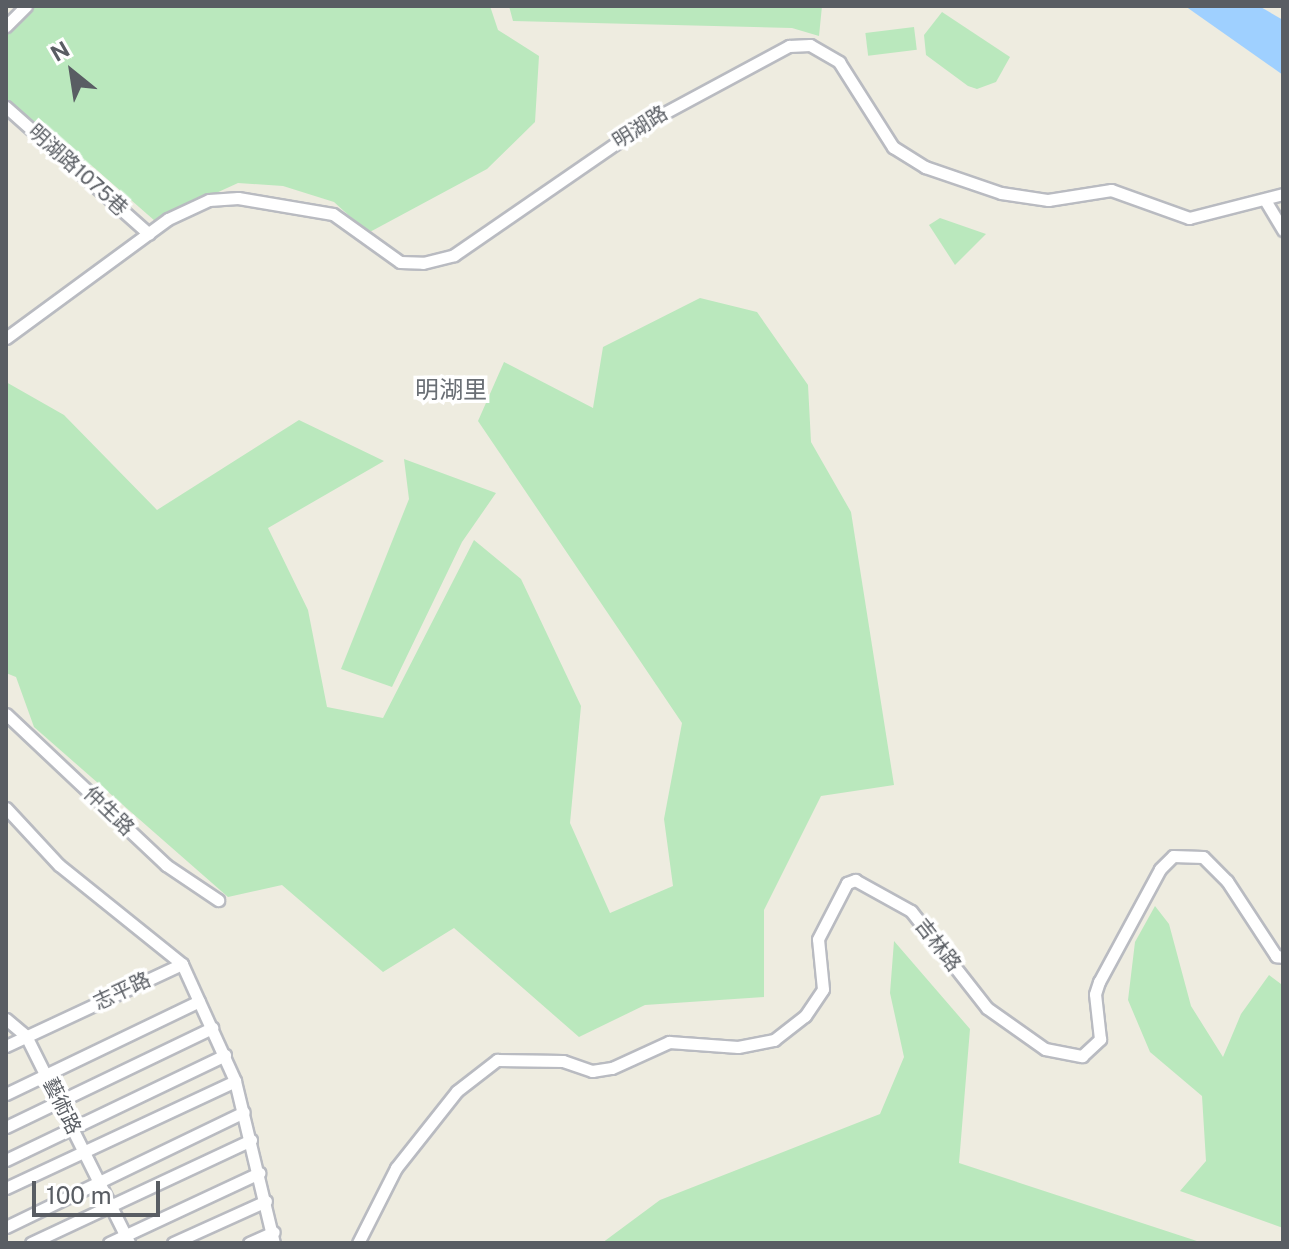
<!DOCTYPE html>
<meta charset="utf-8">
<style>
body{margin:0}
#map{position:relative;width:1289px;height:1249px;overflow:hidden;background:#eeece0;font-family:"Public Sans","Noto Sans TC",sans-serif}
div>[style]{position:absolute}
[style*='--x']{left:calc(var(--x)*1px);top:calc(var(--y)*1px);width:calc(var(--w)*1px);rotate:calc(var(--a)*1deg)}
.green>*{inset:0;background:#bae8bd;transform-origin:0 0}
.water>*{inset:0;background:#9fd0ff}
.roads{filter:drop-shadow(2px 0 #b9bbc1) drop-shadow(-2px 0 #b9bbc1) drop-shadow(0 2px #b9bbc1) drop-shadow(0 -2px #b9bbc1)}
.minor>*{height:11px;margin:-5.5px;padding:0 5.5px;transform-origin:5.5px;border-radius:5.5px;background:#fff}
span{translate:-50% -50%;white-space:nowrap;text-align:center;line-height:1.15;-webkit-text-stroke:7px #fff;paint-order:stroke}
.street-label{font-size:20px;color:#595d63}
.quarter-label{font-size:24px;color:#6a6f75}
.frame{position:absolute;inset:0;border:8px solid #595d63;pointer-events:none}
.north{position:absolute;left:32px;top:32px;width:80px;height:80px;-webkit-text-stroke:6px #fff;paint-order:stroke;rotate:330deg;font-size:22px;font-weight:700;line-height:32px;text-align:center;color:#595d63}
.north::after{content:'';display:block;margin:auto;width:28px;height:36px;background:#595d63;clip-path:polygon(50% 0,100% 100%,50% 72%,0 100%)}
.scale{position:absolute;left:32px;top:1181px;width:128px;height:36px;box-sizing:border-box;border:4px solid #595d63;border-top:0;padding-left:10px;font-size:24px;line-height:28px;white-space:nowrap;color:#595d63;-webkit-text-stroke:6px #fff;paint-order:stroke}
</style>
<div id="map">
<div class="green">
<div style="clip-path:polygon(26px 6px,490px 6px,498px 30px,539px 56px,535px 122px,487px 169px,368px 233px,334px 202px,283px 186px,238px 183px,155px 221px,91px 165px,83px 172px,6px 107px,6px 26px)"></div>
<div style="clip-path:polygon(509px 6px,822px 6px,819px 36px,792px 28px,513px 21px)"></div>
<div style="clip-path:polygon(942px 12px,1010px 57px,996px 82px,977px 89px,968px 86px,926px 55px,924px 35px)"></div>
<div style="left:914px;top:27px;width:23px;height:49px;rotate:83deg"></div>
<div style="clip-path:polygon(940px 218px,986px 234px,955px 265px,929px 225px)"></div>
<div style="clip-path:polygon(700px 298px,757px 312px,808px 385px,811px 442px,851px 512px,894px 785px,821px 796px,764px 910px,764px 997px,645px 1005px,579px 1037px,454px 928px,383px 972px,282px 885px,228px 897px,34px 727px,16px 677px,6px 673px,6px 382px,64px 415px,157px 510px,299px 420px,384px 461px,268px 528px,308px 610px,327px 707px,383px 718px,474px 540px,521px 579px,581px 706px,570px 823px,610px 913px,673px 886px,664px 819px,682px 723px,478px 421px,504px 362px,593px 408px,603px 347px)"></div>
<div style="clip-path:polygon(404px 459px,496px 493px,462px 542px,392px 687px,341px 669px,409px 499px)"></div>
<div style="clip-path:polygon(1155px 906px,1169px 924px,1191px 1006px,1223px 1057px,1241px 1014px,1269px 975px,1281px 984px,1283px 1228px,1180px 1191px,1206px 1161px,1202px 1096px,1150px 1052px,1128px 1000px,1135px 942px)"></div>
<div style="clip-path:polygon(894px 941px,970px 1029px,959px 1163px,1203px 1243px,602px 1243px,660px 1200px,880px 1114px,904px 1057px,890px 993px)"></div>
</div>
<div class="water">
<div style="clip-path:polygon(1185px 6px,1259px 6px,1283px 20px,1283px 75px)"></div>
</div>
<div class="roads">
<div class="minor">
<div style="--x:6;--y:26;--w:28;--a:-45"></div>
<div style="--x:6;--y:107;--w:191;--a:41.6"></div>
<div style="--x:1265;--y:200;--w:35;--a:59"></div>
<div style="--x:6;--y:338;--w:201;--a:-36.3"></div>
<div style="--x:168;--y:219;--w:45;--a:-24.9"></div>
<div style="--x:209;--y:200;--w:29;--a:-4"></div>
<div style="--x:238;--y:198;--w:96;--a:9.6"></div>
<div style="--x:333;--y:214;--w:82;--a:35.6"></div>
<div style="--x:400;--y:262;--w:23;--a:2"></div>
<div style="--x:423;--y:263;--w:32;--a:-14"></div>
<div style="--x:454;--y:255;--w:231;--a:-34.6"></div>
<div style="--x:644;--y:124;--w:165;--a:-28.3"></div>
<div style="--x:789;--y:46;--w:21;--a:-3"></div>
<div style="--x:810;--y:45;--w:34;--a:30"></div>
<div style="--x:839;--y:62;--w:101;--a:57.6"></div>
<div style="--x:893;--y:147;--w:38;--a:32"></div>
<div style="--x:925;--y:167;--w:80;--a:18.9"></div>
<div style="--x:1001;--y:193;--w:48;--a:8.5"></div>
<div style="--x:1048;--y:200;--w:64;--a:-9"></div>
<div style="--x:1111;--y:190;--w:83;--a:19.7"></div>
<div style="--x:1189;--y:218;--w:97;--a:-14.3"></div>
<div style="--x:6;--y:714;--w:220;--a:43.3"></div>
<div style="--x:166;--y:865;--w:63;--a:33.9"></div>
<div style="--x:6;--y:808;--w:78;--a:47.1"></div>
<div style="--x:59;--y:865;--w:158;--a:38.8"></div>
<div style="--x:6;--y:1019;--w:26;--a:40"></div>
<div style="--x:26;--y:1036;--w:231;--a:63.5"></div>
<div style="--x:6;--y:1046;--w:194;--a:-25"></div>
<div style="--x:182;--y:964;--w:128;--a:65.6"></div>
<div style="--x:235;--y:1081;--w:167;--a:76.5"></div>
<div style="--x:6;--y:1094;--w:214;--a:-25.7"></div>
<div style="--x:6;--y:1127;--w:229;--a:-25.7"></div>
<div style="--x:6;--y:1160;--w:243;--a:-25.6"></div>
<div style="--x:6;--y:1188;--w:253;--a:-25"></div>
<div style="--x:6;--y:1227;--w:264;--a:-25.8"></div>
<div style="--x:31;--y:1243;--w:243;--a:-25.1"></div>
<div style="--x:109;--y:1243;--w:166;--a:-25"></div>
<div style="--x:173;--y:1243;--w:102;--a:-24.3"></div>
<div style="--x:249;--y:1243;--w:27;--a:-24"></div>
<div style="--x:358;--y:1243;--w:84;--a:-63.1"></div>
<div style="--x:396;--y:1168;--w:98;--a:-51.6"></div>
<div style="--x:457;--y:1091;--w:51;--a:-37.8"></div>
<div style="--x:497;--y:1060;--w:66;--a:0.9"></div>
<div style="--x:563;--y:1061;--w:31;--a:19"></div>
<div style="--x:592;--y:1071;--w:20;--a:-9"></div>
<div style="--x:612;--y:1068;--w:63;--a:-24.5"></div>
<div style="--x:669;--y:1042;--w:69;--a:4.1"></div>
<div style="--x:738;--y:1047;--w:37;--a:-11"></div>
<div style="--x:774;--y:1040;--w:39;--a:-38"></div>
<div style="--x:805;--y:1016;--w:32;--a:-56"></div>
<div style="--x:823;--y:989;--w:50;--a:-95.7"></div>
<div style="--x:818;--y:939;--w:63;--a:-62.6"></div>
<div style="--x:847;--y:883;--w:9;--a:-21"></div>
<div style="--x:855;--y:880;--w:64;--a:29"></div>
<div style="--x:911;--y:911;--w:123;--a:51.9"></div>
<div style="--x:987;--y:1008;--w:71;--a:35.3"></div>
<div style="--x:1045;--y:1049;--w:38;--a:11"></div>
<div style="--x:1082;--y:1056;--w:25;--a:-43"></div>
<div style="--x:1100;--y:1039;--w:45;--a:-96.3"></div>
<div style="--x:1095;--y:994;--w:13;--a:-72"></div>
<div style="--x:1099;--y:982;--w:128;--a:-61.6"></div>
<div style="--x:1160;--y:869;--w:18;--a:-45"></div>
<div style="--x:1173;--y:856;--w:30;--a:2"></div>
<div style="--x:1203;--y:857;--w:34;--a:45"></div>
<div style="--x:1227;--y:881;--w:90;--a:56.8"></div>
<div style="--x:1276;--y:956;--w:7;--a:8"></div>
</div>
</div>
<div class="street-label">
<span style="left:640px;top:127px;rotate:-32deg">明湖路</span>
<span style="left:78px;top:170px;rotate:42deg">明湖路1075巷</span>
<span style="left:109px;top:811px;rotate:44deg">仲生路</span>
<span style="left:938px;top:945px;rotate:52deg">吉林路</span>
<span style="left:122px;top:991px;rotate:-25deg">志平路</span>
<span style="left:62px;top:1106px;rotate:64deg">藝術路</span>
</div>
<div class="quarter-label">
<span style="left:451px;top:390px">明湖里</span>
</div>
<div class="frame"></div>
<div class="north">N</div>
<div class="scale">100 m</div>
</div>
